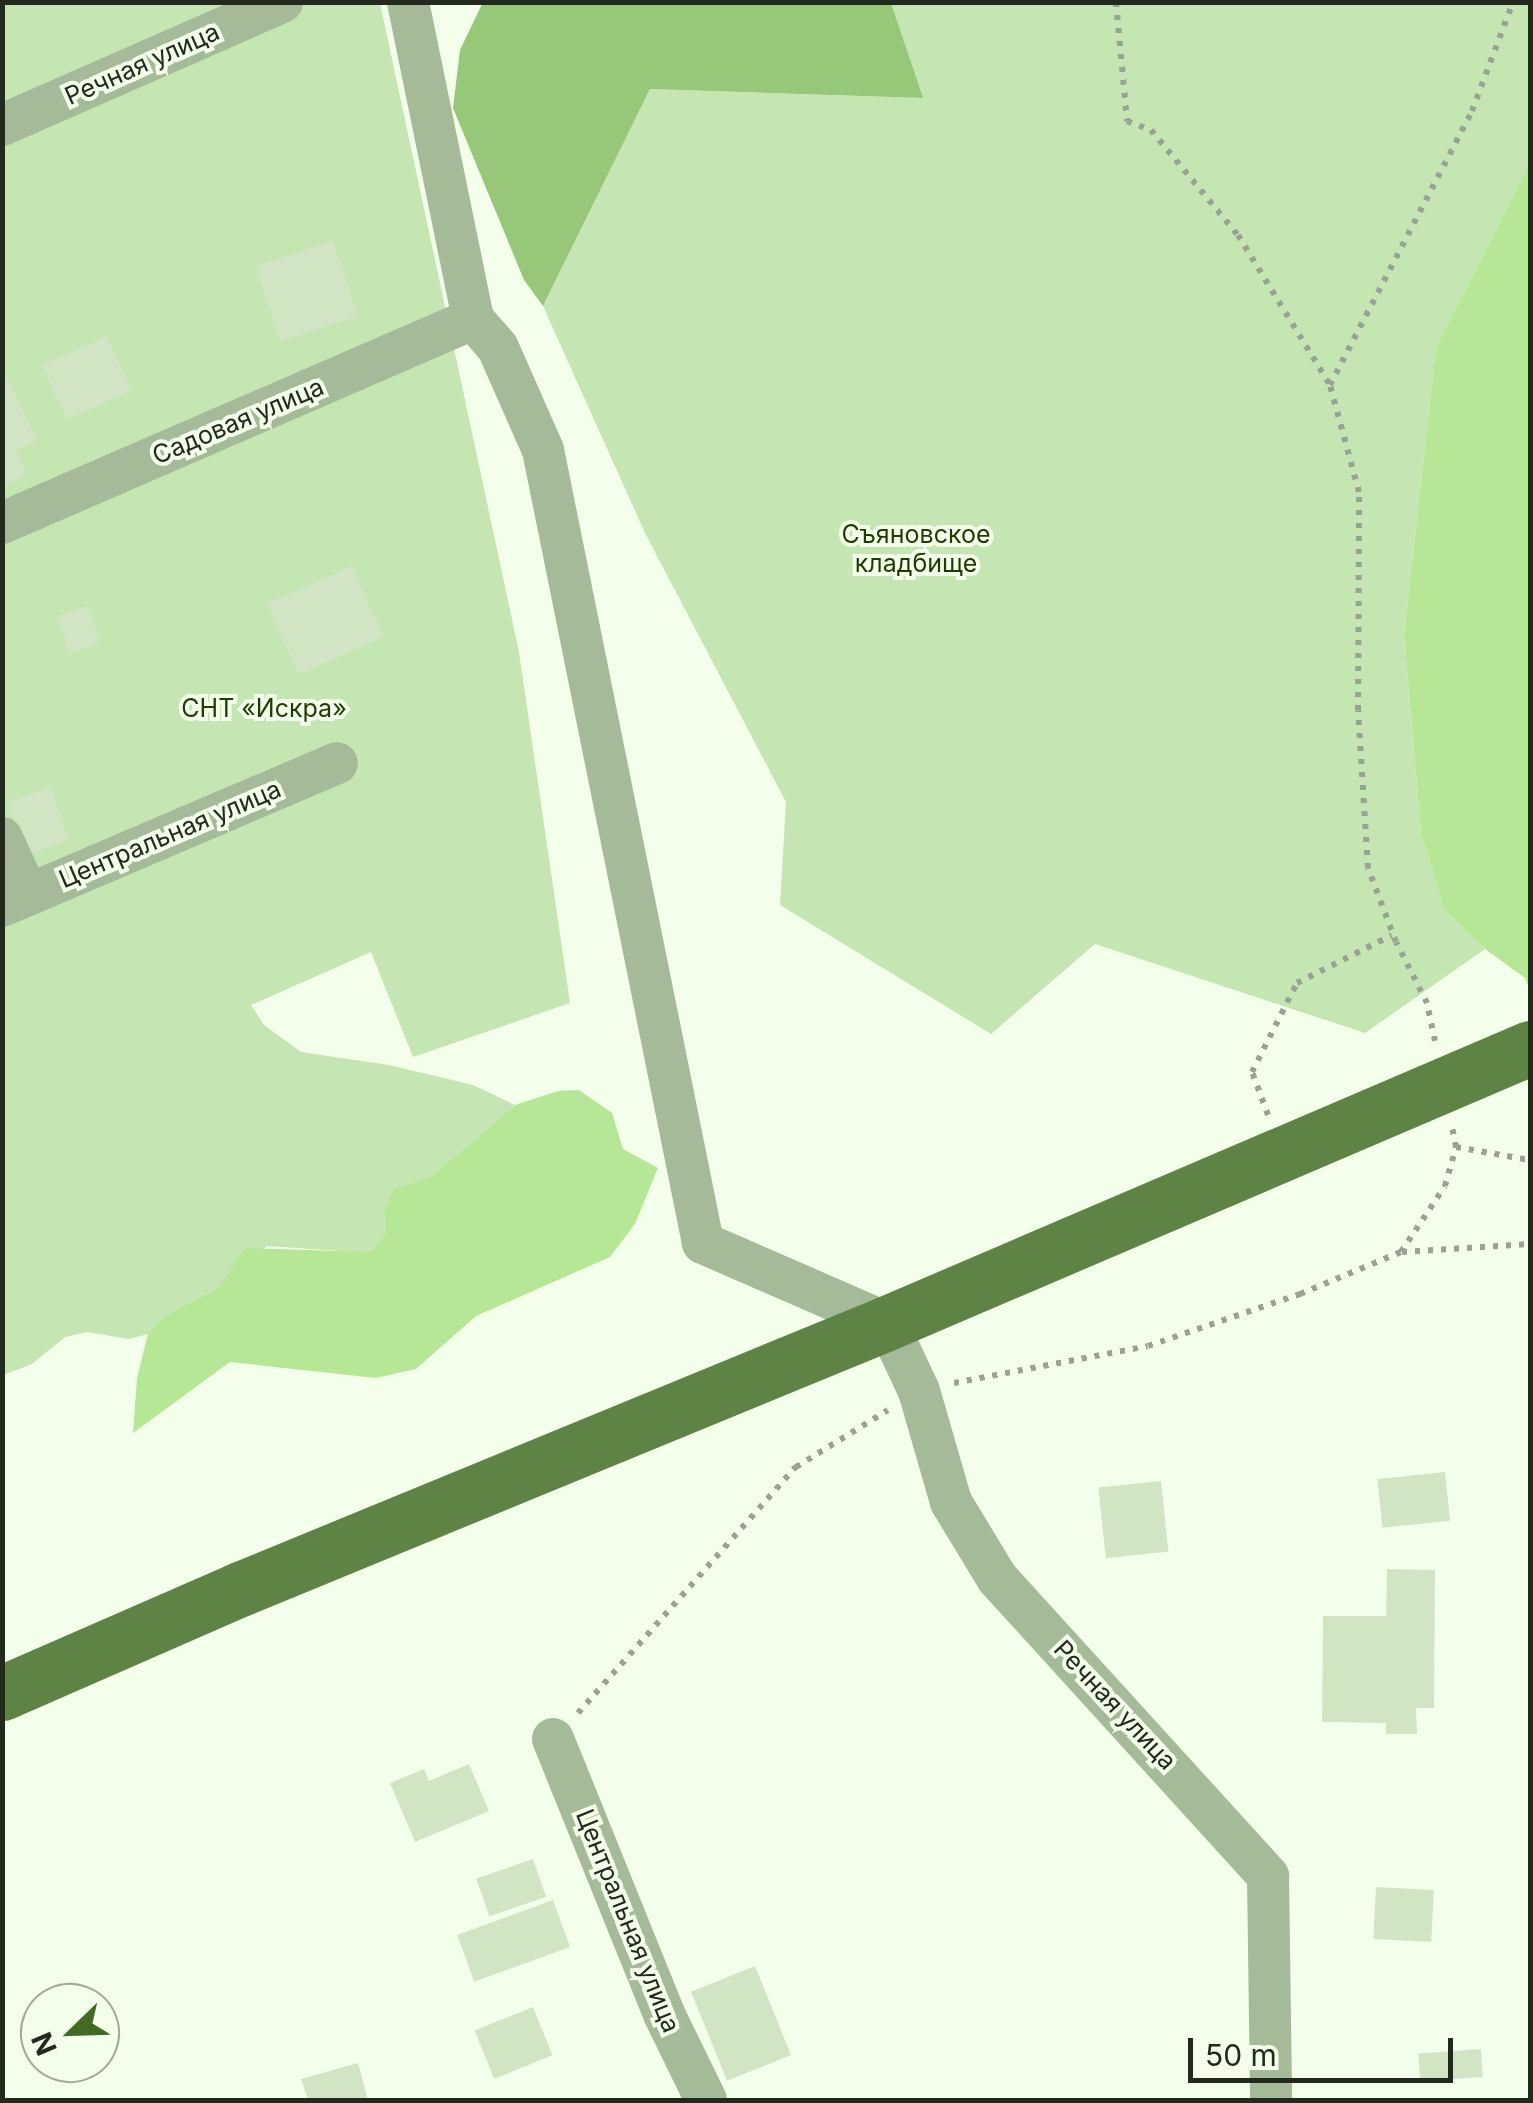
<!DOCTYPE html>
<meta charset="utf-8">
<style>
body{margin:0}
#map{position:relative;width:1533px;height:2103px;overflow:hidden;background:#f3ffeb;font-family:Inter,sans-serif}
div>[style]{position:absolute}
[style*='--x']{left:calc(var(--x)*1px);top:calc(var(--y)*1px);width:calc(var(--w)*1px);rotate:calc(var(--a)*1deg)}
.green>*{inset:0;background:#c5e5b2}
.forest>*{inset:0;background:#97c778}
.water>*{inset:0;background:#b6e797}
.building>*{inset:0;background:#d1e5c5;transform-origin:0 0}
.path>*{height:6px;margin-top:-3px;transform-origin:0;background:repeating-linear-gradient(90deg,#99a393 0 5px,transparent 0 13px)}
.minor>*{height:42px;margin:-21px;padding:0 21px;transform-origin:21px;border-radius:21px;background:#a5ba98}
.major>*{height:55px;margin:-27.5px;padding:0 27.5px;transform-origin:27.5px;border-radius:27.5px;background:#5e8345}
span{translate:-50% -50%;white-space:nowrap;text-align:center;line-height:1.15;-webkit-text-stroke:8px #f3ffeb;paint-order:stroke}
.street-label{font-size:25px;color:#222a1e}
.park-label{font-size:25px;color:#1e3b02}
.frame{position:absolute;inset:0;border:5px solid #222a1e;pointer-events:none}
.north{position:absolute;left:20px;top:1983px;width:100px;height:100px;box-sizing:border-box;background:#f3ffeb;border:2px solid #9faa99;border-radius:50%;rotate:247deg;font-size:28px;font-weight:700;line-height:40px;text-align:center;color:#222a1e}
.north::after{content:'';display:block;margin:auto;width:35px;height:45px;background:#436a25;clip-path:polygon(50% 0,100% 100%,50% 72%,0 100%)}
.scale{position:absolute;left:1188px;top:2038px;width:265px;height:45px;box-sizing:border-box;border:5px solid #222a1e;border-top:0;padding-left:12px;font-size:30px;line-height:35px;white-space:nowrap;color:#222a1e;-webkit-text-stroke:8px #f3ffeb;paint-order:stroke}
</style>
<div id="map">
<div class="green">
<div style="clip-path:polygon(3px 3px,380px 3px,519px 652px,570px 1003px,413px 1057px,371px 952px,251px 1005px,264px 1025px,301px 1052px,389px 1065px,473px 1085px,515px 1105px,432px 1176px,393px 1189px,384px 1211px,386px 1234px,371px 1253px,267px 1246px,219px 1287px,165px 1316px,148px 1334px,129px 1339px,87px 1332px,65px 1337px,32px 1364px,3px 1375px)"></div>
<div style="clip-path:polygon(891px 3px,1530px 3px,1530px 163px,1436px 348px,1404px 635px,1421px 833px,1444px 909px,1485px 949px,1365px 1033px,1095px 944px,991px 1034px,780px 905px,786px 802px,645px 533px,543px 306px,650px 89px,922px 98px)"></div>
</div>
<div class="forest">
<div style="clip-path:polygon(483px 2px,891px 3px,923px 98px,650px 89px,543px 306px,524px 280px,453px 108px,460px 50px)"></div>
</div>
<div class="water">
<div style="clip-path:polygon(1530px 163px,1530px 990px,1525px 978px,1485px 949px,1444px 909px,1421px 833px,1404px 635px,1436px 348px)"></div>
<div style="clip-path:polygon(579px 1090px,612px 1113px,623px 1149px,658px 1168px,635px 1224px,610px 1257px,476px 1316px,416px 1369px,376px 1378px,230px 1362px,133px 1433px,137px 1378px,148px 1334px,165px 1316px,219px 1287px,245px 1248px,371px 1252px,386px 1234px,384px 1211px,393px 1189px,432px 1176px,515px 1105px,558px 1091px)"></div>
</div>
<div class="building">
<div style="left:333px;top:241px;width:79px;height:81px;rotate:72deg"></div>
<div style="left:107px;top:336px;width:60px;height:71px;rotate:66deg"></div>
<div style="clip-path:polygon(7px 377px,37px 441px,16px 450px,27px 475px,2px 486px,2px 379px)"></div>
<div style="left:352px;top:566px;width:78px;height:93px;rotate:66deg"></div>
<div style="left:88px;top:606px;width:39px;height:32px;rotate:72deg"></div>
<div style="left:50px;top:787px;width:56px;height:45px;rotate:70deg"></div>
<div style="left:1445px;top:1472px;width:49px;height:68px;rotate:84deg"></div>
<div style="left:1161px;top:1481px;width:71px;height:63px;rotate:84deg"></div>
<div style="clip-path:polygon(1387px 1569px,1435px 1570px,1434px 1708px,1416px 1708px,1417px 1734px,1386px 1734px,1386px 1723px,1322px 1722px,1323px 1616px,1386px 1616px)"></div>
<div style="clip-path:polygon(469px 1764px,489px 1811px,415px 1842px,390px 1783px,424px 1769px,429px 1781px)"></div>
<div style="left:533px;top:1859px;width:40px;height:60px;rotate:71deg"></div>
<div style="left:1376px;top:1887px;width:58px;height:52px;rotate:3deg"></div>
<div style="left:553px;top:1900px;width:50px;height:102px;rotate:70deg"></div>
<div style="left:755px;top:1966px;width:96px;height:69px;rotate:68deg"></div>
<div style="left:533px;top:2007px;width:52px;height:63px;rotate:68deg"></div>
<div style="left:1481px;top:2049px;width:28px;height:63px;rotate:86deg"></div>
<div style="clip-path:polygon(358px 2063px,368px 2100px,308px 2100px,301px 2079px)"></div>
</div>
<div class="path">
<div style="--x:1116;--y:2;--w:120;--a:84.7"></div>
<div style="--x:1127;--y:121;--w:26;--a:21"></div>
<div style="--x:1151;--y:130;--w:136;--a:50.4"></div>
<div style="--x:1238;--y:235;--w:178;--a:58.5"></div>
<div style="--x:1435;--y:1041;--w:39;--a:-102"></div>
<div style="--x:1427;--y:1003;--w:68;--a:-116.9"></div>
<div style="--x:1396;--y:942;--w:79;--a:-110.7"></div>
<div style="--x:1368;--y:868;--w:158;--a:-93.6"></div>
<div style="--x:1358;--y:710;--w:218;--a:-89.7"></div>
<div style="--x:1359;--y:492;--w:111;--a:-105.2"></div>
<div style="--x:1330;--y:385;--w:309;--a:-62.6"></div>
<div style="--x:1472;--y:111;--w:116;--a:-69.4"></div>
<div style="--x:1268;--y:1115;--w:46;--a:-110.4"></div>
<div style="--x:1252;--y:1072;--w:100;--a:-63.2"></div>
<div style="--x:1297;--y:983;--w:106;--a:-26.8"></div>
<div style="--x:1456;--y:1147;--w:75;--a:10"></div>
<div style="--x:1402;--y:1252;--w:128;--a:-3.6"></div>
<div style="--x:954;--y:1383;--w:197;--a:-10.8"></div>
<div style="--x:1148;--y:1346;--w:161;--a:-18.9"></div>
<div style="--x:1300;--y:1294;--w:109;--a:-22.6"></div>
<div style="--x:1401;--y:1252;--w:79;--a:-56.3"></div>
<div style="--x:1445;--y:1186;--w:41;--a:-74.2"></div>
<div style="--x:1456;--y:1147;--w:20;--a:-101"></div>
<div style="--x:578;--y:1713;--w:329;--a:-48.5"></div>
<div style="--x:796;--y:1467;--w:108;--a:-31.8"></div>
</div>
<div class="minor">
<div style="--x:408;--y:2;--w:324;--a:78.4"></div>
<div style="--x:473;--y:319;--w:38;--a:49"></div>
<div style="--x:498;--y:348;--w:111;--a:66.2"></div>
<div style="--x:543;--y:450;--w:809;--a:78.59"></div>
<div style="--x:703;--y:1243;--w:201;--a:23.5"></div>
<div style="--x:887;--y:1323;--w:75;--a:64.8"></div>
<div style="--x:919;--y:1391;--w:116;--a:73.9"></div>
<div style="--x:951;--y:1502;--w:89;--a:58.8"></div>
<div style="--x:997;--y:1578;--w:403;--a:47.7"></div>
<div style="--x:1268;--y:1876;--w:224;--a:89.2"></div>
<div style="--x:2;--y:125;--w:306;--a:-23.7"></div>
<div style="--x:2;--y:523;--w:513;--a:-23.42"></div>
<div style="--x:2;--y:838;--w:44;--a:65.8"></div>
<div style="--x:20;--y:878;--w:28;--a:129"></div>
<div style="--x:2;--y:906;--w:364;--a:-23.1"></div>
<div style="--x:553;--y:1739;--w:297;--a:68"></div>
<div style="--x:664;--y:2014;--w:96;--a:64"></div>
</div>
<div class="major">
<div style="--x:2;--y:1693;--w:260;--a:-23.6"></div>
<div style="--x:240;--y:1589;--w:700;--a:-22.35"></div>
<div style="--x:887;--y:1323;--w:699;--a:-23.16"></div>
</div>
<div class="street-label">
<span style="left:142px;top:64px;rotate:-24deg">Речная улица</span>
<span style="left:238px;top:421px;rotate:-23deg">Садовая улица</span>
<span style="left:170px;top:834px;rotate:-23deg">Центральная улица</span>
<span style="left:1115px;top:1705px;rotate:47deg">Речная улица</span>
<span style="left:628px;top:1921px;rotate:68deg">Центральная улица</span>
</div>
<div class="park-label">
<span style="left:916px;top:549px">Съяновское<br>кладбище</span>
<span style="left:264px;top:708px">СНТ «Искра»</span>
</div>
<div class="frame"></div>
<div class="north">N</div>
<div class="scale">50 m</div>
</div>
